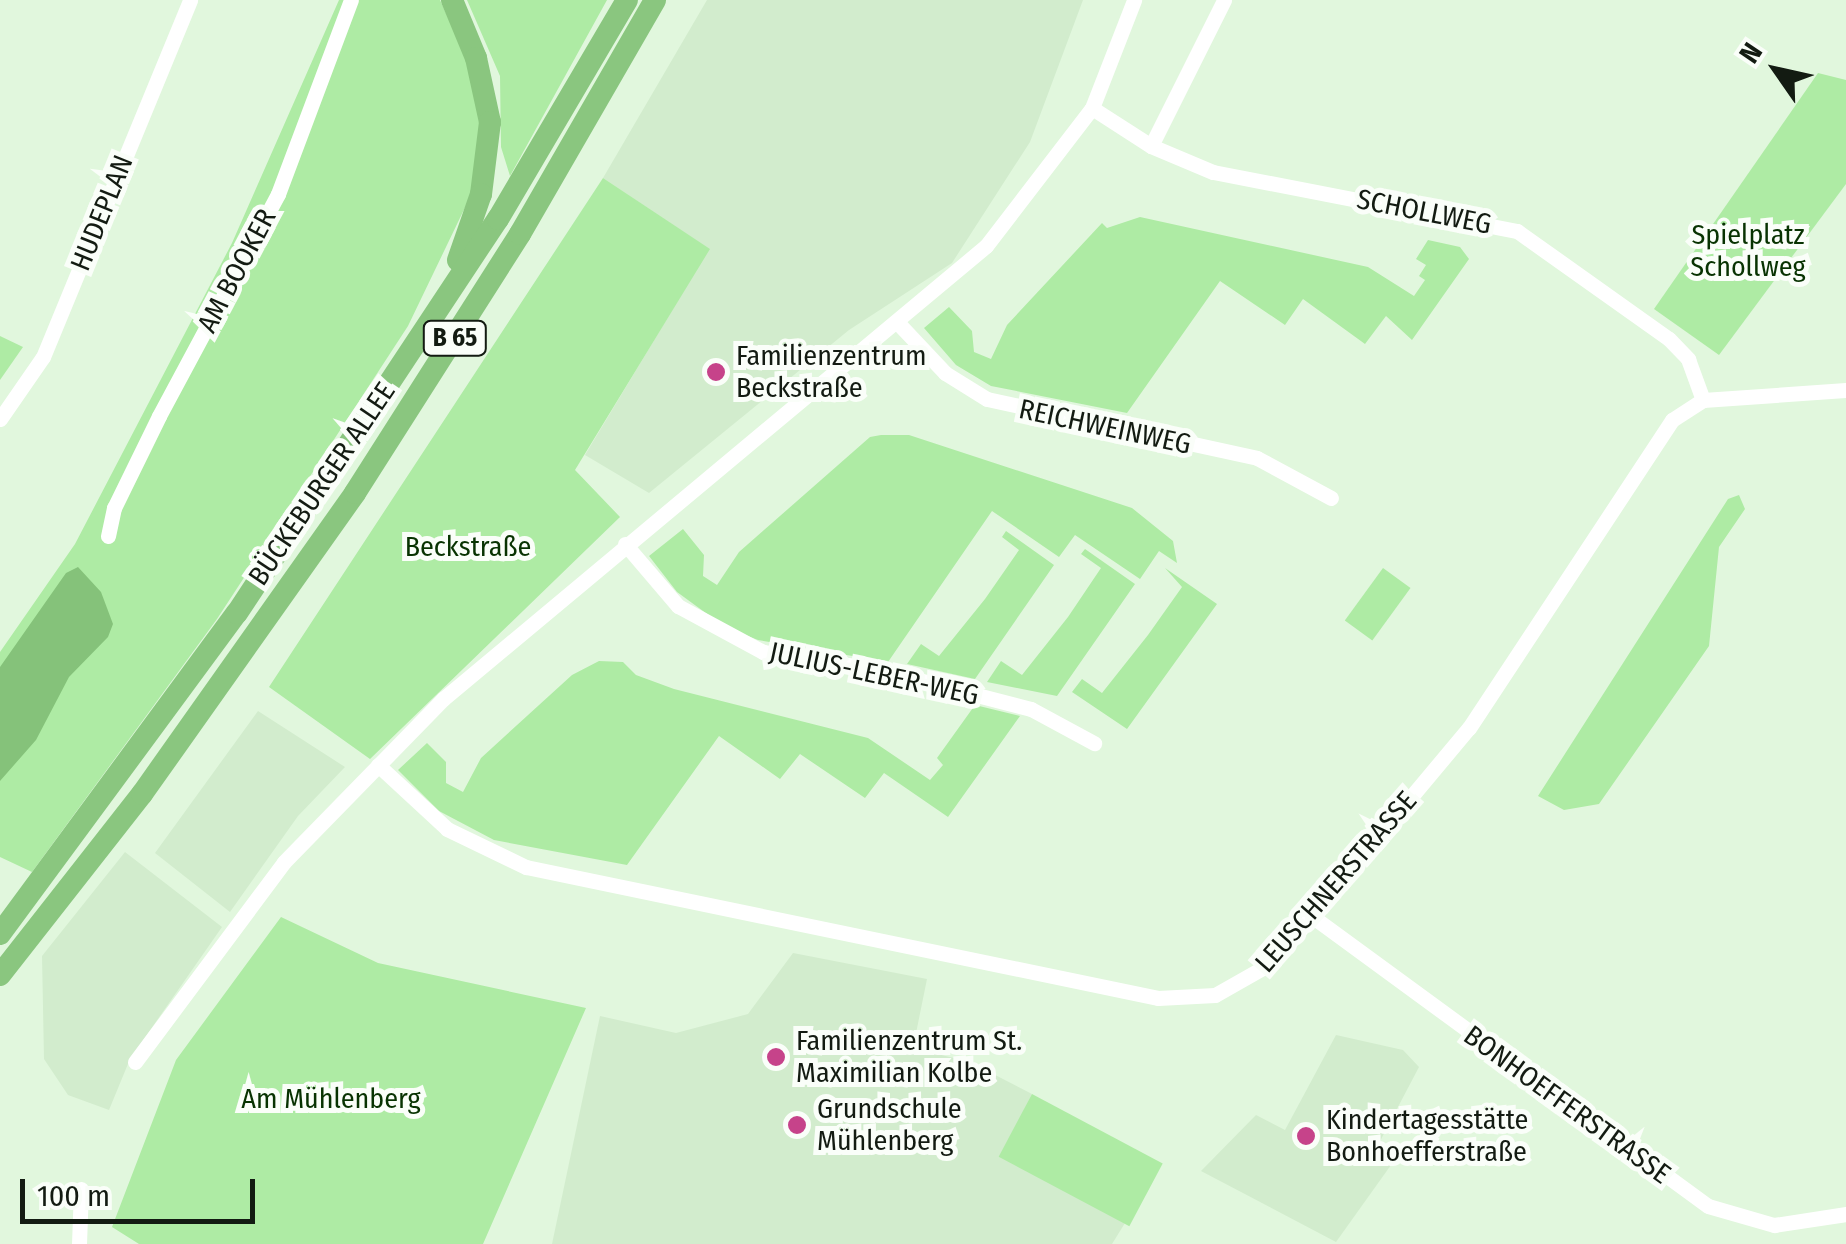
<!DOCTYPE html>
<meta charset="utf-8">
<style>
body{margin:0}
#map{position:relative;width:1846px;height:1244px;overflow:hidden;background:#e1f7dd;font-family:"Fira Sans Condensed",sans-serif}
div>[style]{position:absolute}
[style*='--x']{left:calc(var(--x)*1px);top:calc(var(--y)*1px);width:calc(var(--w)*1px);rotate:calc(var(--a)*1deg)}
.built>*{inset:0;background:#d2eccd}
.green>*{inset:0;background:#aeeba4;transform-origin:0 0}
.water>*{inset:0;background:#85c27a}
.minor>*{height:15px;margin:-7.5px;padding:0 7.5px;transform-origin:7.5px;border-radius:7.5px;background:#fff}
.highway>*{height:22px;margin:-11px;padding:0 11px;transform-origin:11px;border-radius:11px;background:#8ac67f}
.dots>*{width:28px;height:28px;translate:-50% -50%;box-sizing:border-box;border:5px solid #fafef9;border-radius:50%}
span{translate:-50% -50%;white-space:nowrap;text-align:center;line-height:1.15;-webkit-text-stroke:10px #fafef9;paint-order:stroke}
.shield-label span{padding:2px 8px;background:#fafef9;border:2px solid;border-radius:8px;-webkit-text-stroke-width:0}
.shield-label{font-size:25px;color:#131b12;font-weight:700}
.street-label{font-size:28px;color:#131b12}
.park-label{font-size:28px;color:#083302}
.poi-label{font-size:28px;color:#131b12}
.left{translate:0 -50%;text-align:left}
.north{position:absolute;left:1726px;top:20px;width:100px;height:100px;-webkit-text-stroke:8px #fafef9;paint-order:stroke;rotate:304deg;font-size:28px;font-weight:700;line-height:40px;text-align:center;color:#131b12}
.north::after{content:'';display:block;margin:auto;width:35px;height:45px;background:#131b12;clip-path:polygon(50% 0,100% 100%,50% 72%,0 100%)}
.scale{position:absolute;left:20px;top:1179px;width:235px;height:45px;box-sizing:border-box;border:5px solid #131b12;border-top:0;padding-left:12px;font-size:30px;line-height:35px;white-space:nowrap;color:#131b12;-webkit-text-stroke:8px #fafef9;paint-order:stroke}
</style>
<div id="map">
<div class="built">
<div style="clip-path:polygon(707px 0,1083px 0,1030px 142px,952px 263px,849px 330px,649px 493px,585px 455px,709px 249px,603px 178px)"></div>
<div style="clip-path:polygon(258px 711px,345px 767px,298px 816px,230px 912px,155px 853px)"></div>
<div style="clip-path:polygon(125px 852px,222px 927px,130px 1059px,109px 1110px,68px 1095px,44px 1059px,42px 956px)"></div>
<div style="clip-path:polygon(793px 953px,927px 979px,913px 1048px,970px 1062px,1032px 1094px,1001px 1157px,1125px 1223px,1112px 1244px,552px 1244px,600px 1016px,676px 1033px,748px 1014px)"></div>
<div style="clip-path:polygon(1336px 1035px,1403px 1050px,1419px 1067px,1378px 1145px,1396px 1158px,1336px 1242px,1201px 1171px,1256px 1115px,1285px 1130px)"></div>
</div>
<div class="green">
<div style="clip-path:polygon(339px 0,440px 0,468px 62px,480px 124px,472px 193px,408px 326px,217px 619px,32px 872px,0 857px,0 652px,75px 544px,232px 243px)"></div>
<div style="clip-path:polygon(467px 0,607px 0,510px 176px,501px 147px,500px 76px)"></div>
<div style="clip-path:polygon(1818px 73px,1846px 80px,1846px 184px,1719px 355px,1654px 309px)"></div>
<div style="clip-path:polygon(603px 178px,710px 249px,575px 470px,620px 517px,370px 759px,269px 687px)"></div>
<div style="clip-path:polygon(1140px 217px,1368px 267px,1414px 296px,1425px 280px,1419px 276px,1426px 265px,1416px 259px,1428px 240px,1460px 247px,1469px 259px,1412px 340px,1386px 316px,1365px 344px,1303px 299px,1285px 325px,1220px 281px,1127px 413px,991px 386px,956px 365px,924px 328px,949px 307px,972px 331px,974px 352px,991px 359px,1007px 325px,1102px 223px,1107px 228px)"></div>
<div style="clip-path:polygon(0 336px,23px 347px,0 380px)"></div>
<div style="clip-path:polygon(881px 435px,909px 435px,1132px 508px,1173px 541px,1177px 563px,1159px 551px,1140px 579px,1075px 535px,1059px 557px,992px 511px,888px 662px,758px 640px,725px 627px,677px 592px,649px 556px,683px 529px,704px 555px,703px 576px,717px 585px,739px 552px,870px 437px)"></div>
<div style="clip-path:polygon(1739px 495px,1745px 509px,1719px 547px,1709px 646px,1599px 804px,1564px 810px,1538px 796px,1728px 499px)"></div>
<div style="clip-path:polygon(1006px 531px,1054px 565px,975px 679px,907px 664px,921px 644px,939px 656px,985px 599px,1019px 550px,1002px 537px)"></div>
<div style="clip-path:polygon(1085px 549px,1135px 584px,1057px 696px,987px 682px,1001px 661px,1022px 675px,1068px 617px,1101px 568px,1081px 554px)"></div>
<div style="clip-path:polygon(1165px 568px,1217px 604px,1127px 729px,1072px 692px,1082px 679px,1102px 693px,1148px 635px,1182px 587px)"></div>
<div style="left:1383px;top:568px;width:34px;height:65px;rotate:36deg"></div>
<div style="clip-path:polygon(599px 661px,623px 662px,636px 675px,674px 689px,868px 738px,930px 780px,943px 765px,937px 758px,975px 705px,1020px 716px,948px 817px,884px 773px,865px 798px,800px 754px,780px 779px,719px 736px,627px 865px,494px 840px,439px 811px,398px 770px,427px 743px,446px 762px,446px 783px,463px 792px,481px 758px,572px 675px)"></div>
<div style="clip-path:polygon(281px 917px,378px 963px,586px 1008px,483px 1244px,139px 1244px,112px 1227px,176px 1060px)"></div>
<div style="left:1032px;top:1094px;width:148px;height:71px;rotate:28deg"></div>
</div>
<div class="water">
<div style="clip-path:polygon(78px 567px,101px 592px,113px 624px,108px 637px,69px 677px,36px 740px,0 781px,0 667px,66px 573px)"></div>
</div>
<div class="minor">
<div style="--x:1092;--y:108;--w:70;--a:32.8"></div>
<div style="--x:1151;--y:146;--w:67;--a:22.8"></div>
<div style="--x:1213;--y:172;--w:310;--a:11"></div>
<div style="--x:1517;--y:231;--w:186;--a:35.4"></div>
<div style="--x:1669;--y:339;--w:28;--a:46"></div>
<div style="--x:1688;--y:359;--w:44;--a:69.9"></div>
<div style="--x:1151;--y:146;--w:163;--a:-63.4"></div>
<div style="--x:897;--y:322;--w:70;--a:46.7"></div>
<div style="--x:945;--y:373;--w:49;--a:31.8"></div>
<div style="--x:987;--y:399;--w:276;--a:12.3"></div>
<div style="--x:1257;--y:458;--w:84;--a:28.4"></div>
<div style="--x:0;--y:419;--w:75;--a:-55.3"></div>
<div style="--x:43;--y:357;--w:386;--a:-67.6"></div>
<div style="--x:108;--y:536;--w:29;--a:-78"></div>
<div style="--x:114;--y:508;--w:102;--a:-63.9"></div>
<div style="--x:159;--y:416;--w:252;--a:-61.8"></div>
<div style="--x:278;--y:194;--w:207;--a:-69.4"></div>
<div style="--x:625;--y:544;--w:82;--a:49.5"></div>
<div style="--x:678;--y:606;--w:97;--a:28.4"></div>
<div style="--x:763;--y:652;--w:114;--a:8.6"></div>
<div style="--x:876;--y:669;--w:160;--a:14.5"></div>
<div style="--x:1031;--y:709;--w:72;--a:28.4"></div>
<div style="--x:378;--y:765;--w:94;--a:42.8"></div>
<div style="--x:447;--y:829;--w:88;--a:25.7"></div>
<div style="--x:526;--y:867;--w:645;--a:11.71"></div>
<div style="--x:1158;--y:998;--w:57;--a:-3"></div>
<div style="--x:1215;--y:995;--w:67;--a:-29.6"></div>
<div style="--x:1273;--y:962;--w:305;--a:-50.1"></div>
<div style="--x:1469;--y:728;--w:369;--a:-56.6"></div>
<div style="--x:1672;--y:420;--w:37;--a:-33"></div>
<div style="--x:1703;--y:400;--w:143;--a:-4"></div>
<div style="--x:1313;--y:917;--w:489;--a:36.2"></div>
<div style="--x:1708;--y:1206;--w:69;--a:16.1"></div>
<div style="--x:1774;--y:1225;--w:73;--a:-8.7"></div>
<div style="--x:135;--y:1062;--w:249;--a:-53.3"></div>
<div style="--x:284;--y:862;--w:228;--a:-45.7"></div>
<div style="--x:443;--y:699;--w:707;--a:-39.84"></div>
<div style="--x:986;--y:246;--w:174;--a:-52.5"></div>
<div style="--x:1092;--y:108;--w:116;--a:-68.7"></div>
<div style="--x:79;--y:1244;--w:55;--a:-87.9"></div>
</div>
<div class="highway">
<div style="--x:452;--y:0;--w:63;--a:67.5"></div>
<div style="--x:476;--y:58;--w:66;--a:77.7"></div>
<div style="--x:490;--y:122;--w:73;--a:97.1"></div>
<div style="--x:481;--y:194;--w:70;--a:109.2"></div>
<div style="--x:0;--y:934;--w:399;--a:-53.6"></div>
<div style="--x:237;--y:613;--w:473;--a:-56.5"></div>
<div style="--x:498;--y:219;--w:254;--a:-59.5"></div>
<div style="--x:0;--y:975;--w:230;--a:-51.9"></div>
<div style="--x:142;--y:794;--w:369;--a:-54.7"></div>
<div style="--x:355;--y:493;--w:307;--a:-57.5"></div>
<div style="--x:520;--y:234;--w:270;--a:-60"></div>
</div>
<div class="dots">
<div style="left:716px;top:372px;background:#c6438a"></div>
<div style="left:776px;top:1057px;background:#c6438a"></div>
<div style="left:797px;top:1125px;background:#c6438a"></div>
<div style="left:1306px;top:1136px;background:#c6438a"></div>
</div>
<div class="shield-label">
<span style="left:455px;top:338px">B 65</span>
</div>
<div class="street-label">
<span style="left:1424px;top:212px;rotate:11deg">SCHOLLWEG</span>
<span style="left:102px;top:213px;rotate:-68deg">HUDEPLAN</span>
<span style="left:237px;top:271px;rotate:-62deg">AM BOOKER</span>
<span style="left:1105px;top:427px;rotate:12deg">REICHWEINWEG</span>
<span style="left:322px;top:484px;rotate:-56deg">BÜCKEBURGER ALLEE</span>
<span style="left:874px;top:674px;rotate:12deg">JULIUS-LEBER-WEG</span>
<span style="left:1336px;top:882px;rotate:-49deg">LEUSCHNERSTRASSE</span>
<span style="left:1567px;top:1105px;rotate:36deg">BONHOEFFERSTRASSE</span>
</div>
<div class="park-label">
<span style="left:1748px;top:251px">Spielplatz<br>Schollweg</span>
<span style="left:468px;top:547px">Beckstraße</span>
<span style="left:331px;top:1099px">Am Mühlenberg</span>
</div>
<div class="poi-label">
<span class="left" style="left:736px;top:372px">Familienzentrum<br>Beckstraße</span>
<span class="left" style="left:796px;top:1057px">Familienzentrum St.<br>Maximilian Kolbe</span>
<span class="left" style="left:817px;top:1125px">Grundschule<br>Mühlenberg</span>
<span class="left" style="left:1326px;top:1136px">Kindertagesstätte<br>Bonhoefferstraße</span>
</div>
<div class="north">N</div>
<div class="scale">100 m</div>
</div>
